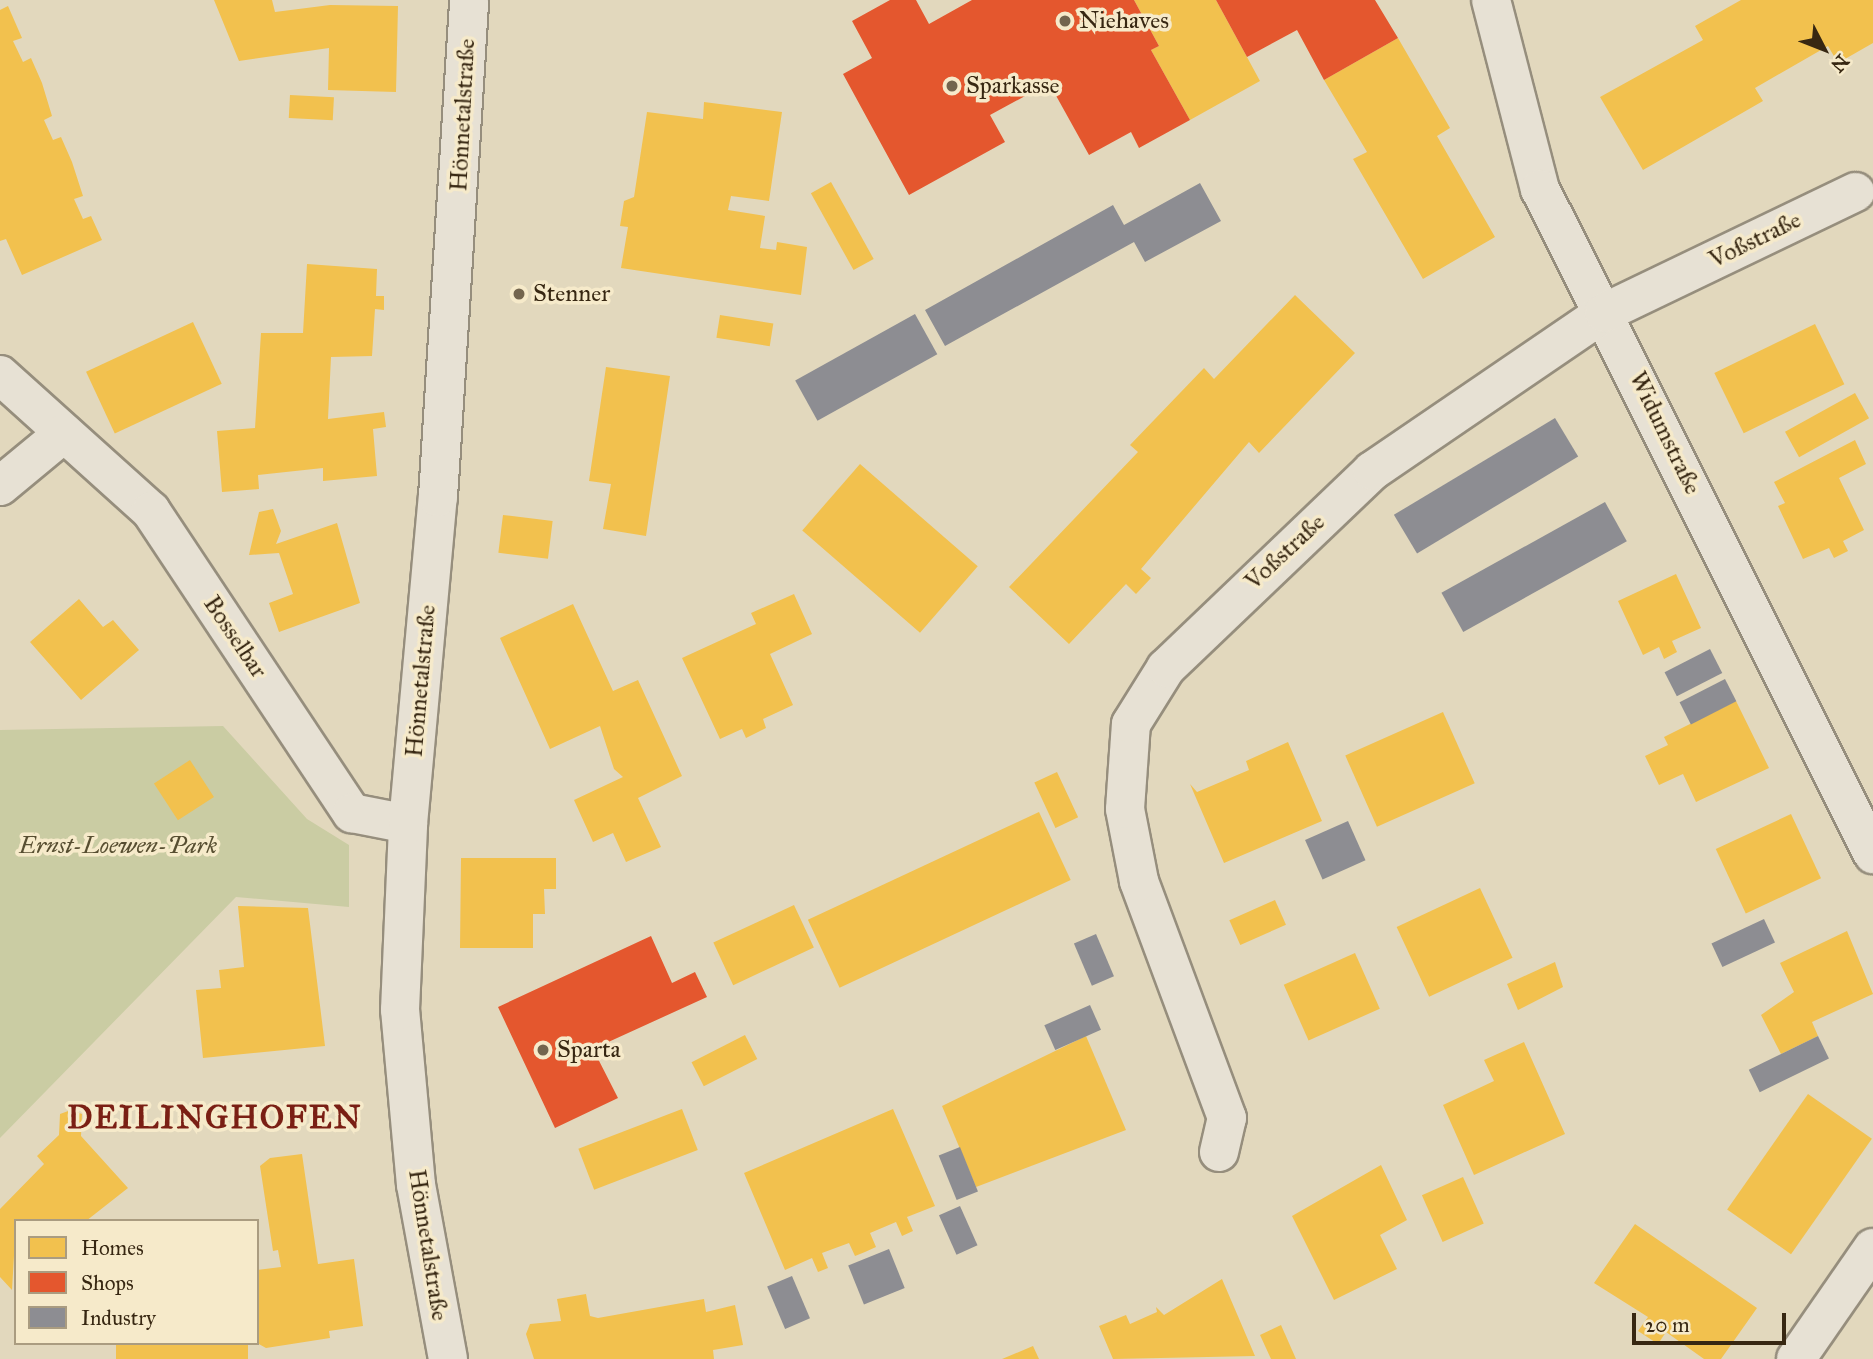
<!DOCTYPE html>
<meta charset="utf-8">
<style>
body{margin:0}
#map{position:relative;width:1873px;height:1359px;overflow:hidden;background:#e2d8bd;font-family:"IM FELL Great Primer",serif}
div>[style]{position:absolute}
[style*='--x']{left:calc(var(--x)*1px);top:calc(var(--y)*1px);width:calc(var(--w)*1px);rotate:calc(var(--a)*1deg)}
.green>*{inset:0;background:#cacca3}
.homes>*{inset:0;background:#f2c14e;transform-origin:0 0}
.shops>*{inset:0;background:#e4572e}
.industry>*{inset:0;background:#8d8d92;transform-origin:0 0}
.roads{filter:drop-shadow(2px 0 #968e7d) drop-shadow(-2px 0 #968e7d) drop-shadow(0 2px #968e7d) drop-shadow(0 -2px #968e7d)}
.street>*{height:38px;margin:-19px;padding:0 19px;transform-origin:19px;border-radius:19px;background:#e7e1d4}
.secondary>*{height:38px;margin:-19px;padding:0 19px;transform-origin:19px;border-radius:19px;background:#e7e1d4}
.dots>*{width:19px;height:19px;translate:-50% -50%;box-sizing:border-box;border:4px solid #f6eaca;border-radius:50%}
span{translate:-50% -50%;white-space:nowrap;text-align:center;line-height:1.15;-webkit-text-stroke:7px #f6eaca;paint-order:stroke}
.poi-label{font-size:24px;color:#372712}
.left{translate:0 -50%;text-align:left}
.street-label{font-size:24px;color:#372712}
.park-label{font-size:24px;color:#574e31;font-style:italic}
.district-label{font-size:32px;color:#7a1f14;font-weight:700;letter-spacing:2px}
.legend{position:absolute;left:14px;top:1219px;width:245px;height:126px;box-sizing:border-box;background:#f6eaca;border:2px solid #aa9c80;margin:0;padding:9px 12px;list-style:none;font-size:21px;color:#372712}
.legend li{display:flex;align-items:center;gap:14px;height:35px}
.legend b{width:35px;border:2px solid #aa9c80}
.north{position:absolute;left:1789px;top:14px;width:70px;height:70px;-webkit-text-stroke:5px #f6eaca;paint-order:stroke;rotate:132deg;font-size:19px;font-weight:700;line-height:28px;text-align:center;color:#372712}
.north::after{content:'';display:block;margin:auto;width:24px;height:32px;background:#372712;clip-path:polygon(50% 0,100% 100%,50% 72%,0 100%)}
.scale{position:absolute;left:1632px;top:1313px;width:154px;height:32px;box-sizing:border-box;border:4px solid #372712;border-top:0;padding-left:9px;font-size:21px;line-height:24px;white-space:nowrap;color:#372712;-webkit-text-stroke:5px #f6eaca;paint-order:stroke}
</style>
<div id="map">
<div class="green">
<div style="clip-path:polygon(223px 726px,307px 819px,349px 845px,349px 907px,236px 897px,0 1138px,0 730px)"></div>
</div>
<div class="homes">
<div style="clip-path:polygon(214px 0,272px 0,275px 12px,330px 5px,398px 6px,396px 92px,328px 90px,329px 48px,239px 61px)"></div>
<div style="clip-path:polygon(1134px 0,1216px 0,1260px 81px,1190px 120px,1151px 50px,1159px 46px)"></div>
<div style="clip-path:polygon(1741px 0,1873px 0,1873px 43px,1838px 63px,1828px 46px,1755px 88px,1763px 101px,1643px 170px,1600px 97px,1703px 40px,1695px 26px)"></div>
<div style="clip-path:polygon(8px 6px,22px 38px,13px 41px,23px 62px,31px 58px,42px 83px,52px 116px,44px 120px,53px 140px,61px 137px,72px 162px,83px 196px,74px 199px,83px 219px,91px 216px,102px 240px,22px 275px,6px 239px,0 241px,0 10px)"></div>
<div style="clip-path:polygon(1398px 38px,1450px 128px,1437px 136px,1495px 237px,1423px 279px,1353px 159px,1367px 152px,1324px 80px)"></div>
<div style="left:290px;top:95px;width:44px;height:23px;rotate:3deg"></div>
<div style="clip-path:polygon(704px 102px,782px 112px,769px 201px,731px 196px,728px 210px,765px 216px,760px 248px,776px 250px,777px 242px,807px 247px,801px 295px,621px 268px,628px 227px,620px 226px,624px 201px,634px 197px,647px 112px,703px 119px)"></div>
<div style="left:831px;top:182px;width:88px;height:23px;rotate:61deg"></div>
<div style="clip-path:polygon(307px 264px,377px 269px,376px 296px,384px 296px,384px 310px,375px 309px,372px 356px,331px 357px,328px 419px,384px 412px,386px 427px,373px 429px,377px 476px,323px 481px,323px 468px,258px 475px,259px 489px,222px 492px,217px 431px,255px 428px,261px 333px,303px 333px)"></div>
<div style="clip-path:polygon(1295px 295px,1355px 353px,1259px 453px,1249px 442px,1141px 569px,1151px 578px,1136px 594px,1126px 584px,1069px 644px,1009px 587px,1138px 452px,1130px 445px,1204px 368px,1214px 379px)"></div>
<div style="left:720px;top:315px;width:54px;height:23px;rotate:9deg"></div>
<div style="left:193px;top:322px;width:68px;height:118px;rotate:65deg"></div>
<div style="left:1815px;top:324px;width:67px;height:112px;rotate:64deg"></div>
<div style="clip-path:polygon(606px 367px,670px 376px,646px 536px,603px 529px,611px 484px,589px 481px)"></div>
<div style="left:1855px;top:393px;width:29px;height:80px;rotate:61deg"></div>
<div style="clip-path:polygon(1855px 440px,1866px 464px,1839px 478px,1864px 530px,1843px 541px,1848px 551px,1834px 558px,1829px 548px,1803px 559px,1778px 506px,1785px 503px,1774px 482px)"></div>
<div style="left:860px;top:464px;width:156px;height:88px;rotate:41deg"></div>
<div style="clip-path:polygon(273px 509px,281px 531px,276px 544px,337px 523px,360px 603px,279px 632px,269px 603px,293px 594px,279px 553px,249px 555px,259px 512px)"></div>
<div style="left:503px;top:515px;width:50px;height:38px;rotate:7deg"></div>
<div style="clip-path:polygon(1676px 574px,1701px 628px,1672px 641px,1677px 652px,1664px 659px,1659px 647px,1643px 655px,1618px 601px)"></div>
<div style="clip-path:polygon(794px 594px,812px 634px,770px 654px,793px 705px,763px 719px,766px 728px,746px 738px,742px 729px,720px 739px,682px 658px,756px 624px,751px 613px)"></div>
<div style="clip-path:polygon(79px 599px,103px 627px,113px 620px,139px 650px,81px 700px,30px 642px)"></div>
<div style="clip-path:polygon(573px 604px,613px 691px,638px 680px,682px 776px,638px 798px,661px 847px,626px 862px,613px 833px,593px 842px,574px 800px,623px 777px,614px 769px,600px 726px,550px 749px,500px 638px)"></div>
<div style="clip-path:polygon(1736px 701px,1769px 768px,1696px 802px,1683px 774px,1659px 785px,1645px 756px,1668px 745px,1664px 737px)"></div>
<div style="left:1443px;top:712px;width:78px;height:107px;rotate:66deg"></div>
<div style="clip-path:polygon(1288px 742px,1322px 821px,1224px 863px,1190px 784px,1197px 792px,1249px 770px,1246px 761px)"></div>
<div style="left:190px;top:760px;width:44px;height:43px;rotate:57deg"></div>
<div style="left:1057px;top:772px;width:50px;height:25px;rotate:65deg"></div>
<div style="left:1039px;top:812px;width:75px;height:255px;rotate:65deg"></div>
<div style="left:1791px;top:814px;width:71px;height:83px;rotate:65deg"></div>
<div style="clip-path:polygon(461px 858px,556px 858px,556px 889px,544px 889px,545px 914px,533px 914px,533px 948px,460px 948px)"></div>
<div style="left:1480px;top:888px;width:77px;height:92px;rotate:65deg"></div>
<div style="left:1275px;top:900px;width:27px;height:50px;rotate:66deg"></div>
<div style="left:794px;top:905px;width:47px;height:89px;rotate:65deg"></div>
<div style="clip-path:polygon(238px 906px,308px 908px,325px 1046px,203px 1058px,196px 990px,221px 988px,219px 970px,244px 967px)"></div>
<div style="clip-path:polygon(1847px 931px,1873px 994px,1812px 1022px,1818px 1036px,1781px 1054px,1761px 1015px,1794px 992px,1780px 963px)"></div>
<div style="left:1355px;top:953px;width:61px;height:78px;rotate:66deg"></div>
<div style="clip-path:polygon(1555px 962px,1563px 987px,1518px 1010px,1507px 984px)"></div>
<div style="left:745px;top:1035px;width:27px;height:60px;rotate:63deg"></div>
<div style="clip-path:polygon(1086px 1036px,1126px 1130px,976px 1187px,942px 1106px)"></div>
<div style="clip-path:polygon(1524px 1042px,1565px 1134px,1474px 1175px,1443px 1105px,1494px 1081px,1484px 1060px)"></div>
<div style="left:1808px;top:1094px;width:78px;height:141px;rotate:35deg"></div>
<div style="left:682px;top:1109px;width:44px;height:111px;rotate:69deg"></div>
<div style="clip-path:polygon(893px 1109px,935px 1206px,907px 1217px,913px 1231px,902px 1236px,896px 1222px,870px 1233px,876px 1247px,865px 1252px,855px 1256px,849px 1243px,822px 1253px,828px 1268px,818px 1272px,812px 1258px,785px 1270px,744px 1173px)"></div>
<div style="clip-path:polygon(71px 1110px,82px 1114px,81px 1136px,128px 1188px,86px 1221px,16px 1221px,12px 1290px,0 1277px,0 1209px,44px 1164px,37px 1156px,59px 1135px,60px 1114px)"></div>
<div style="clip-path:polygon(302px 1154px,318px 1264px,354px 1259px,363px 1326px,329px 1331px,330px 1338px,266px 1348px,257px 1343px,257px 1270px,281px 1267px,278px 1250px,273px 1251px,260px 1166px,270px 1158px)"></div>
<div style="clip-path:polygon(1381px 1165px,1407px 1220px,1380px 1235px,1397px 1269px,1334px 1300px,1292px 1216px)"></div>
<div style="left:1463px;top:1177px;width:51px;height:45px;rotate:66deg"></div>
<div style="clip-path:polygon(1635px 1224px,1757px 1308px,1721px 1359px,1704px 1359px,1666px 1332px,1658px 1344px,1638px 1331px,1648px 1317px,1594px 1283px)"></div>
<div style="clip-path:polygon(1222px 1279px,1255px 1356px,1113px 1359px,1099px 1326px,1126px 1315px,1130px 1324px,1157px 1312px,1156px 1307px,1164px 1315px)"></div>
<div style="clip-path:polygon(586px 1294px,590px 1316px,598px 1318px,704px 1299px,706px 1312px,735px 1305px,743px 1345px,713px 1350px,714px 1359px,534px 1359px,526px 1334px,530px 1324px,561px 1321px,557px 1299px)"></div>
<div style="clip-path:polygon(1281px 1325px,1296px 1359px,1271px 1359px,1260px 1335px)"></div>
<div style="left:116px;top:1343px;width:132px;height:16px"></div>
<div style="clip-path:polygon(1033px 1346px,1039px 1359px,1002px 1359px)"></div>
</div>
<div class="shops">
<div style="clip-path:polygon(890px 0,916px 0,929px 24px,972px 0,1134px 0,1159px 46px,1151px 50px,1190px 120px,1139px 148px,1131px 132px,1089px 155px,1049px 83px,990px 115px,1005px 142px,909px 195px,843px 74px,872px 58px,852px 21px)"></div>
<div style="clip-path:polygon(1216px 0,1375px 0,1398px 38px,1324px 80px,1297px 30px,1247px 57px)"></div>
<div style="clip-path:polygon(651px 936px,672px 983px,695px 972px,707px 997px,593px 1049px,618px 1098px,555px 1128px,498px 1007px)"></div>
</div>
<div class="industry">
<div style="clip-path:polygon(1200px 183px,1221px 221px,1145px 262px,1134px 242px,945px 346px,925px 310px,1113px 205px,1124px 225px)"></div>
<div style="left:915px;top:314px;width:46px;height:137px;rotate:61deg"></div>
<div style="left:1555px;top:418px;width:45px;height:188px;rotate:59deg"></div>
<div style="left:1605px;top:502px;width:45px;height:187px;rotate:61deg"></div>
<div style="left:1710px;top:649px;width:27px;height:51px;rotate:63deg"></div>
<div style="left:1725px;top:679px;width:25px;height:51px;rotate:63deg"></div>
<div style="left:1348px;top:821px;width:43px;height:47px;rotate:66deg"></div>
<div style="left:1764px;top:919px;width:26px;height:58px;rotate:65deg"></div>
<div style="left:1096px;top:934px;width:46px;height:24px;rotate:67deg"></div>
<div style="left:1090px;top:1005px;width:27px;height:50px;rotate:66deg"></div>
<div style="left:1818px;top:1036px;width:25px;height:77px;rotate:64deg"></div>
<div style="left:960px;top:1147px;width:48px;height:23px;rotate:68deg"></div>
<div style="left:960px;top:1206px;width:43px;height:23px;rotate:66deg"></div>
<div style="left:889px;top:1249px;width:42px;height:44px;rotate:68deg"></div>
<div style="left:792px;top:1276px;width:46px;height:27px;rotate:67deg"></div>
</div>
<div class="roads">
<div class="street">
<div style="--x:1491;--y:0;--w:195;--a:75.5"></div>
<div style="--x:1540;--y:189;--w:744;--a:63.4"></div>
<div style="--x:0;--y:375;--w:203;--a:42"></div>
<div style="--x:151;--y:511;--w:363;--a:56.4"></div>
<div style="--x:352;--y:813;--w:57;--a:11.1"></div>
<div style="--x:0;--y:486;--w:83;--a:-39.6"></div>
<div style="--x:1219;--y:1152;--w:35;--a:-77"></div>
<div style="--x:1227;--y:1118;--w:253;--a:-110.4"></div>
<div style="--x:1139;--y:881;--w:73;--a:-101"></div>
<div style="--x:1125;--y:809;--w:85;--a:-86"></div>
<div style="--x:1131;--y:724;--w:66;--a:-58"></div>
<div style="--x:1166;--y:668;--w:285;--a:-43.7"></div>
<div style="--x:1372;--y:471;--w:281;--a:-34.3"></div>
<div style="--x:1604;--y:313;--w:279;--a:-25.7"></div>
<div style="--x:1796;--y:1359;--w:135;--a:-55.3"></div>
</div>
<div class="secondary">
<div style="--x:448;--y:1359;--w:177;--a:-100.4"></div>
<div style="--x:416;--y:1185;--w:176;--a:-95.2"></div>
<div style="--x:400;--y:1010;--w:186;--a:-87.5"></div>
<div style="--x:408;--y:824;--w:328;--a:-84.8"></div>
<div style="--x:438;--y:497;--w:498;--a:-86.4"></div>
</div>
</div>
<div class="dots">
<div style="left:1065px;top:21px;background:#73654e"></div>
<div style="left:952px;top:86px;background:#73654e"></div>
<div style="left:519px;top:294px;background:#73654e"></div>
<div style="left:543px;top:1050px;background:#73654e"></div>
</div>
<div class="poi-label">
<span class="left" style="left:1079px;top:21px">Niehaves</span>
<span class="left" style="left:966px;top:86px">Sparkasse</span>
<span class="left" style="left:533px;top:294px">Stenner</span>
<span class="left" style="left:557px;top:1050px">Sparta</span>
</div>
<div class="street-label">
<span style="left:463px;top:115px;rotate:-87deg">Hönnetalstraße</span>
<span style="left:1755px;top:240px;rotate:-26deg">Voßstraße</span>
<span style="left:1665px;top:433px;rotate:64deg">Widumstraße</span>
<span style="left:1285px;top:552px;rotate:-43deg">Voßstraße</span>
<span style="left:235px;top:637px;rotate:56deg">Bosselbar</span>
<span style="left:421px;top:681px;rotate:-85deg">Hönnetalstraße</span>
<span style="left:428px;top:1245px;rotate:81deg">Hönnetalstraße</span>
</div>
<div class="park-label">
<span style="left:118px;top:846px">Ernst-Loewen-Park</span>
</div>
<div class="district-label">
<span style="left:215px;top:1118px">DEILINGHOFEN</span>
</div>
<ul class="legend">
<li><b style="height:19px;background:#f2c14e"></b>Homes</li>
<li><b style="height:19px;background:#e4572e"></b>Shops</li>
<li><b style="height:19px;background:#8d8d92"></b>Industry</li>
</ul>
<div class="north">N</div>
<div class="scale">20 m</div>
</div>
